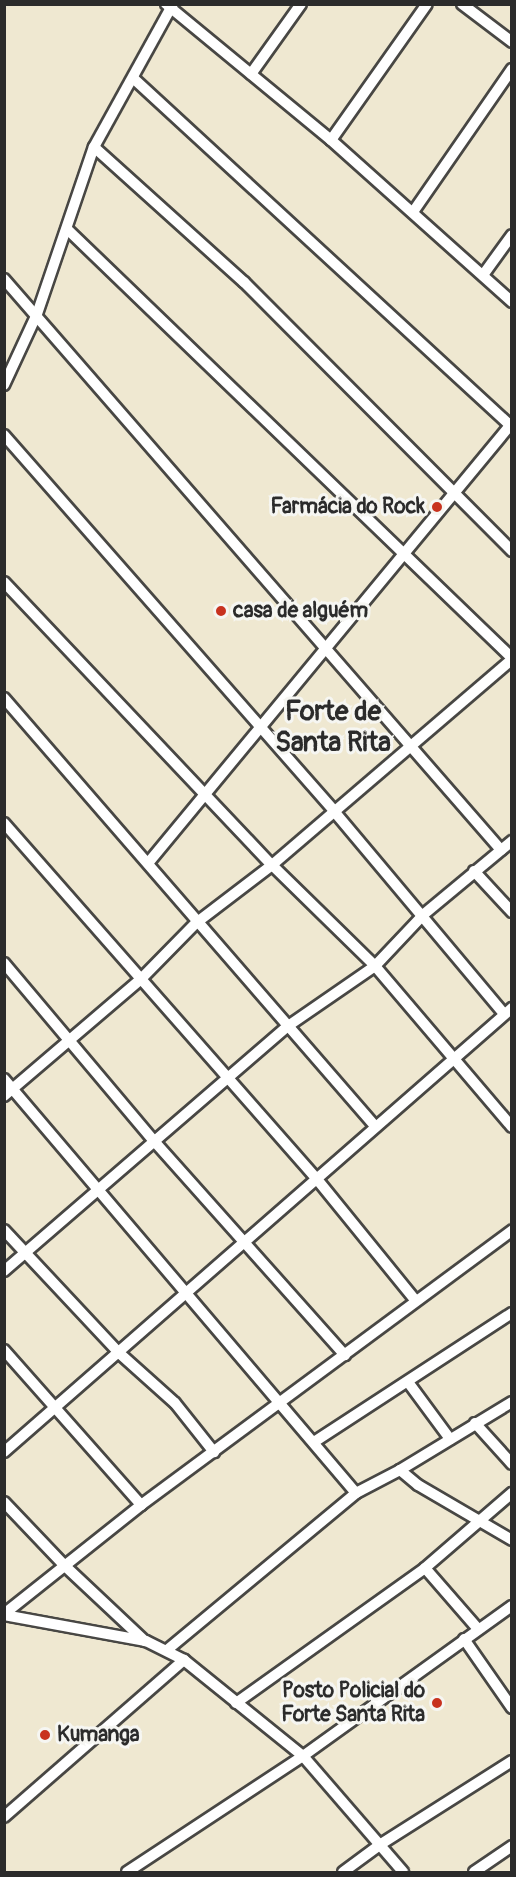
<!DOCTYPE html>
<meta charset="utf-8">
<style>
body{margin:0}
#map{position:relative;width:516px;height:1877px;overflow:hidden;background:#efe8d1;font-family:Pangolin,sans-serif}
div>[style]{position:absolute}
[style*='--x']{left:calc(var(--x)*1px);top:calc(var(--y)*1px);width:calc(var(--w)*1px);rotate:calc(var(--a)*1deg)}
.roads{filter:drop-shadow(2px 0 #484744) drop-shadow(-2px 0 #484744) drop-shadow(0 2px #484744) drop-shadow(0 -2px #484744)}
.street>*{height:10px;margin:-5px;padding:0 5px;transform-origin:5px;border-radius:5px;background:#fff}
.dots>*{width:16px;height:16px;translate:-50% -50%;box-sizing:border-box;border:3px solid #f6f6f2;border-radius:50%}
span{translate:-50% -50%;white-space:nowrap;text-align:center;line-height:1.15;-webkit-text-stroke:6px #f6f6f2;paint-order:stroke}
.poi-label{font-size:21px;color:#2b2b2b;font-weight:700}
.right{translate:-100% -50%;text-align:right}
.left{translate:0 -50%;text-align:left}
.district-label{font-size:27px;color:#2b2b2b;font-weight:700}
.frame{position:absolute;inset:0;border:6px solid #2b2b2b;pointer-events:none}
</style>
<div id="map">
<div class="roads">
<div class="street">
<div style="--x:166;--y:4;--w:214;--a:39.5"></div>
<div style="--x:331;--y:140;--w:243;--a:41.8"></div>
<div style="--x:462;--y:4;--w:63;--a:37.2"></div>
<div style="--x:251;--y:74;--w:86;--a:-54.5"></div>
<div style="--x:133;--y:78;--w:515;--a:42.64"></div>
<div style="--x:331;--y:140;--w:166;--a:-54.8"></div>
<div style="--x:94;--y:147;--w:202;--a:42"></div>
<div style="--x:244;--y:282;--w:380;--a:45.1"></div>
<div style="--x:413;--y:212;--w:174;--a:-55.3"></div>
<div style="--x:67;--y:229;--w:618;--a:43.95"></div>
<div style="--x:483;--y:275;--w:49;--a:-54.1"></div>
<div style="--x:4;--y:279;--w:757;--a:48.96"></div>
<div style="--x:4;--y:385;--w:78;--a:-65.1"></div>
<div style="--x:37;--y:314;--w:176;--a:-71.2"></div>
<div style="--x:94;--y:147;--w:163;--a:-61.1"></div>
<div style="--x:4;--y:435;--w:499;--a:48.7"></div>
<div style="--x:333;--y:810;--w:266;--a:50"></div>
<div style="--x:4;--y:582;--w:390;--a:46.6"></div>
<div style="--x:272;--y:865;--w:144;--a:44.4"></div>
<div style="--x:375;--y:966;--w:211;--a:49.6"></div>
<div style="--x:4;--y:698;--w:566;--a:49.08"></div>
<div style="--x:4;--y:823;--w:473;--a:48.7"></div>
<div style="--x:316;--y:1178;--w:157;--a:50.9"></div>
<div style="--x:149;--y:862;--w:570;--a:-50.41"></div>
<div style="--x:474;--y:871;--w:56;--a:47.2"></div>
<div style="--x:4;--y:963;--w:233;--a:49.9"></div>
<div style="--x:154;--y:1141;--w:287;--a:48.3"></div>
<div style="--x:4;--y:1079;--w:543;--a:49.63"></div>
<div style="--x:4;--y:1096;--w:180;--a:-40.5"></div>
<div style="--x:141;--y:979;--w:78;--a:-45.5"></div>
<div style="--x:196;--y:923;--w:96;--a:-37.3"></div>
<div style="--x:272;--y:865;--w:316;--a:-40.6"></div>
<div style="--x:4;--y:1230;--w:167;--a:46.9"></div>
<div style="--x:118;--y:1352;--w:76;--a:41.8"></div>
<div style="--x:175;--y:1403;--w:63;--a:51.5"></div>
<div style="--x:4;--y:1271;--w:375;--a:-40.8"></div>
<div style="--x:288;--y:1026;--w:106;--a:-34.6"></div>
<div style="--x:375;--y:966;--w:70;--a:-46.7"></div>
<div style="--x:423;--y:915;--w:116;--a:-39.7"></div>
<div style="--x:4;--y:1350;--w:207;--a:48.5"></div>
<div style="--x:408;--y:1382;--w:71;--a:53.6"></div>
<div style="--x:475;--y:1423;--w:55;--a:47.9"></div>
<div style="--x:314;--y:1442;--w:236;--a:-33.1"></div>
<div style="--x:4;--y:1452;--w:675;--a:-41.15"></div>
<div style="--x:400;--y:1470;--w:131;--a:-31.3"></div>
<div style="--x:4;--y:1502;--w:88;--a:46.4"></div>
<div style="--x:65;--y:1566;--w:110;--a:43.2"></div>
<div style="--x:425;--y:1568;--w:81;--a:49"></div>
<div style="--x:4;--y:1614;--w:175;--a:-38.5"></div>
<div style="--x:141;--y:1505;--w:462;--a:-36.5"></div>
<div style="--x:4;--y:1615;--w:144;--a:10.4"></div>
<div style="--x:146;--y:1641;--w:42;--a:26.6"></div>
<div style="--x:184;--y:1660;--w:153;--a:38.9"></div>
<div style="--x:303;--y:1756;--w:153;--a:49.2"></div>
<div style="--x:464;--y:1639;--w:84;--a:55.2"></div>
<div style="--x:167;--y:1650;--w:246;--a:-39.7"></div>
<div style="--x:356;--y:1493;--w:50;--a:-27.6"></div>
<div style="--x:400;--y:1470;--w:23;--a:40"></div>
<div style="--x:418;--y:1485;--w:109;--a:30.3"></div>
<div style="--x:236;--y:1703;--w:232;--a:-35.5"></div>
<div style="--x:425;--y:1568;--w:115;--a:-40.8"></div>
<div style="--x:4;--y:1817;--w:239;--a:-41.1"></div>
<div style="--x:127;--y:1872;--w:211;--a:-33.4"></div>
<div style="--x:303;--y:1756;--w:257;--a:-35.7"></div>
<div style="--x:343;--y:1872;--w:47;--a:-36.4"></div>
<div style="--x:381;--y:1844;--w:155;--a:-32.4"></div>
<div style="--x:474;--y:1872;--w:46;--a:-34.4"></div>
</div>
</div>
<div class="dots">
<div style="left:437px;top:507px;background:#c8321e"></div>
<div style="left:221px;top:611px;background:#c8321e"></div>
<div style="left:437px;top:1703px;background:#c8321e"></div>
<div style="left:45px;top:1735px;background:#c8321e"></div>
</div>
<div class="poi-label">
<span class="right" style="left:425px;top:507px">Farmácia do Rock</span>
<span class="left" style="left:233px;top:611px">casa de alguém</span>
<span class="right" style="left:425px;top:1703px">Posto Policial do<br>Forte Santa Rita</span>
<span class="left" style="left:57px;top:1735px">Kumanga</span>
</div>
<div class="district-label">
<span style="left:333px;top:727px">Forte de<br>Santa Rita</span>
</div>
<div class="frame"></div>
</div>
